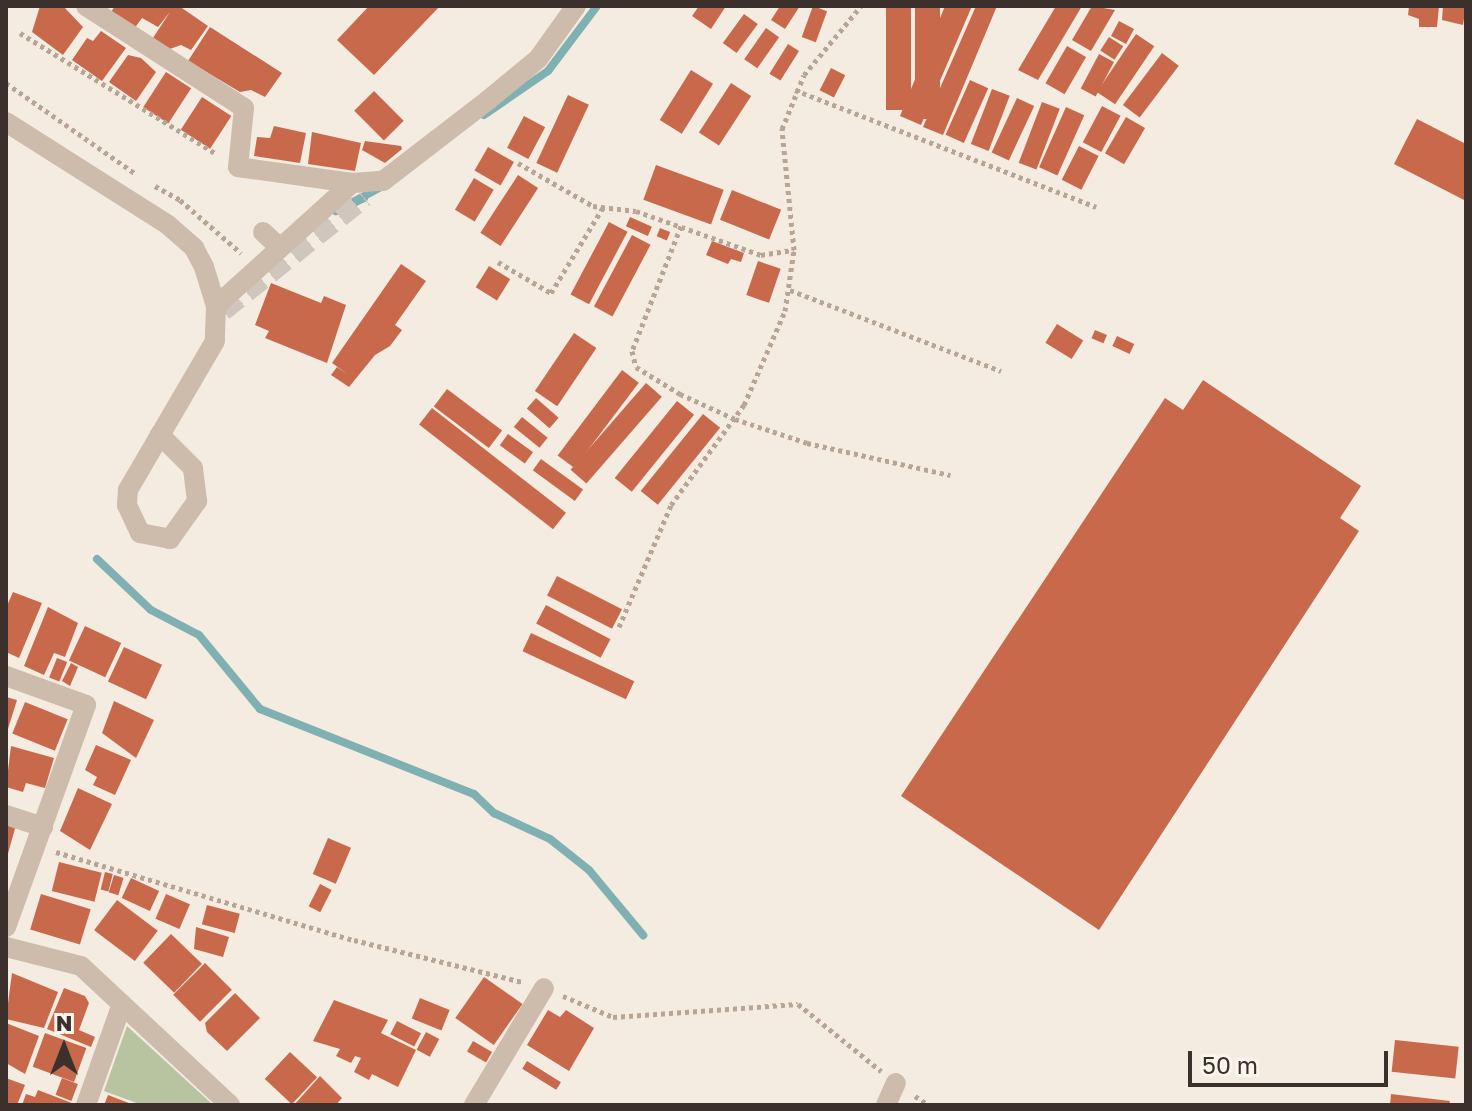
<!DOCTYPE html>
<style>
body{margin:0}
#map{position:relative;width:1472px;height:1111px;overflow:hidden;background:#f4ebe1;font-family:"Golos Text",sans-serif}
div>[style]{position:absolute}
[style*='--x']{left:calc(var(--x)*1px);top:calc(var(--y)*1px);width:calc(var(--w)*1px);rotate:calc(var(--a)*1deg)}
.green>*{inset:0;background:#b8c4a0}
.stream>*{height:8px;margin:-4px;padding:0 4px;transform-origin:4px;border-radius:4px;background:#7fb0b2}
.building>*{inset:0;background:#c8694b;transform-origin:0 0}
.minor-tunnel>*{height:20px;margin-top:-10px;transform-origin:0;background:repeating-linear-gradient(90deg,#cfc6bd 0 20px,transparent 0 30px)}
.path>*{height:5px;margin-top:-2.5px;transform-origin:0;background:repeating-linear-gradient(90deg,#b9a596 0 4px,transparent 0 8px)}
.minor>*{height:20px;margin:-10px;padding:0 10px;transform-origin:10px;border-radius:10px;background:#cdbbac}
span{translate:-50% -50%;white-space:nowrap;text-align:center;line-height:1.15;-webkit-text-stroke:6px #fbf5ee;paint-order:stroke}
.frame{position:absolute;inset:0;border:8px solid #3b302b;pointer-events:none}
.north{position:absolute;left:24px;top:1007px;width:80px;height:80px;-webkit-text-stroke:6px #fbf5ee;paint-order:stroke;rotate:0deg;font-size:22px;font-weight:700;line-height:32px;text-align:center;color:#3b302b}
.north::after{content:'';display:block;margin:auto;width:28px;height:36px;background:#3b302b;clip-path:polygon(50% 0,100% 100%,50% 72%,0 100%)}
.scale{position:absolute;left:1188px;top:1051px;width:200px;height:36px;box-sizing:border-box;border:4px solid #3b302b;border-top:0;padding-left:10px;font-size:24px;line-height:28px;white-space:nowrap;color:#3b302b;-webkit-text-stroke:6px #fbf5ee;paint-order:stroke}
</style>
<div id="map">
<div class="green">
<div style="clip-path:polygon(127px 1026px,211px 1103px,211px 1105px,142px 1105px,104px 1091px)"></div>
</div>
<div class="stream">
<div style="--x:484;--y:115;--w:78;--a:-34.5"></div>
<div style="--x:548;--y:71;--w:81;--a:-53"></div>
<div style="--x:364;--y:198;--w:31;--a:155"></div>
<div style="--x:336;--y:211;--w:51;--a:-28.1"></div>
<div style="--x:97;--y:559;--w:74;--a:43.4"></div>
<div style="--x:151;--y:610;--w:54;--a:27.5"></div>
<div style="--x:199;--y:635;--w:96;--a:50.5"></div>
<div style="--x:260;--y:709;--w:230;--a:21.7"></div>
<div style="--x:474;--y:794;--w:28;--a:44"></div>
<div style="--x:494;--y:813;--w:62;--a:24.9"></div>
<div style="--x:550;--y:839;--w:50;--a:38.5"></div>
<div style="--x:589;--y:870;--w:85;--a:50.3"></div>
</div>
<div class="building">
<div style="clip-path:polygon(40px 6px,63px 6px,83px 27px,63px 55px,32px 32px)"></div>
<div style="clip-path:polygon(115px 6px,179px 6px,208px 26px,191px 50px,181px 45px,167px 50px,151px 41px,170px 12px,158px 27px,142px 18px,134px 29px,111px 12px)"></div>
<div style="clip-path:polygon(369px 6px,440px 6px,374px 75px,337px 40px)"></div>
<div style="clip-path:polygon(699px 6px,726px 6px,711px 29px,692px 16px)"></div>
<div style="clip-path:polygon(780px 6px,800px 6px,785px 29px,771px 20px)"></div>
<div style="left:813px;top:6px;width:15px;height:33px;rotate:20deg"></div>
<div style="left:886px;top:6px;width:25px;height:104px"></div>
<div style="left:915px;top:6px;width:25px;height:113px"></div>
<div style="clip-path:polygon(945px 6px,972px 6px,921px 125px,900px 116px)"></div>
<div style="clip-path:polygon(976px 6px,997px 6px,943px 135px,923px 127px)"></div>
<div style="clip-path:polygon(1056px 6px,1082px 6px,1038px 80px,1018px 70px)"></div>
<div style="clip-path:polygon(1092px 6px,1115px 10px,1091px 51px,1072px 40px)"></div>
<div style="clip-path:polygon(1409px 6px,1439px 6px,1437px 27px,1419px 27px,1419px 19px,1408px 15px)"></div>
<div style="clip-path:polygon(1443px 6px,1466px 6px,1463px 25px,1442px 20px)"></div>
<div style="left:744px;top:14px;width:17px;height:36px;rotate:36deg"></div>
<div style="left:1119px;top:21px;width:17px;height:17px;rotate:28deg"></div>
<div style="clip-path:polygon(210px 27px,282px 73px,265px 97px,251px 90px,240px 92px,188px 61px)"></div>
<div style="left:766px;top:28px;width:16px;height:38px;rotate:35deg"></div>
<div style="clip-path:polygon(101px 31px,126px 48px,102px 81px,72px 60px,87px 38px,93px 41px)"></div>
<div style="left:1136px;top:34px;width:22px;height:70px;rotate:34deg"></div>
<div style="left:1109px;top:37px;width:17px;height:16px;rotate:33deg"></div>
<div style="left:788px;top:44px;width:13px;height:35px;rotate:32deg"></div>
<div style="left:1067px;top:46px;width:22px;height:43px;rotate:30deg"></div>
<div style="left:1162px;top:53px;width:21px;height:65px;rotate:37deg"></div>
<div style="left:1099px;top:54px;width:17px;height:39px;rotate:28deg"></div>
<div style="clip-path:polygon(128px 55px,141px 58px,156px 72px,136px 101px,109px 82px)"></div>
<div style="left:831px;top:68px;width:16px;height:25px;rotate:27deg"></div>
<div style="left:691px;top:70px;width:26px;height:59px;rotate:32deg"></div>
<div style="left:166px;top:72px;width:30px;height:42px;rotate:33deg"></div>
<div style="left:970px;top:80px;width:20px;height:60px;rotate:24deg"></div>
<div style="left:731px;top:83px;width:24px;height:59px;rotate:33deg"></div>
<div style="left:992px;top:89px;width:19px;height:59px;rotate:21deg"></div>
<div style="left:374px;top:91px;width:42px;height:28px;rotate:45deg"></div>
<div style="left:568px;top:95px;width:23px;height:75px;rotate:25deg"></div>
<div style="left:202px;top:97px;width:35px;height:39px;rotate:33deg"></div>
<div style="left:1017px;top:98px;width:19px;height:60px;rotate:25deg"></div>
<div style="left:1042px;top:102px;width:19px;height:65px;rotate:21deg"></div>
<div style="left:1102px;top:106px;width:21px;height:41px;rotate:28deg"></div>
<div style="left:1066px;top:107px;width:20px;height:66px;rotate:24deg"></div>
<div style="left:524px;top:116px;width:24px;height:36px;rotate:28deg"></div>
<div style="left:1126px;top:117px;width:22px;height:42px;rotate:30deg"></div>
<div style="clip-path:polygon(1417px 119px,1466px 144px,1466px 201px,1394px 164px)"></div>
<div style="clip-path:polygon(274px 126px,306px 133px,300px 163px,254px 156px,257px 137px,270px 138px)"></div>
<div style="clip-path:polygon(312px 132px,361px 143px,355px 171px,308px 164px)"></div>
<div style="clip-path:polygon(365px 141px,401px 146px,402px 149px,385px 163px,362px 150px)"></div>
<div style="left:1079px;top:146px;width:22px;height:38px;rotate:27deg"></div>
<div style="left:488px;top:147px;width:30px;height:27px;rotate:30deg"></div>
<div style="left:656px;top:165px;width:72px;height:37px;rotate:20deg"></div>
<div style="left:518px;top:175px;width:24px;height:69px;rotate:33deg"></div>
<div style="left:474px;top:178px;width:23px;height:37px;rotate:31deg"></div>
<div style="left:732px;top:190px;width:53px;height:32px;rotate:22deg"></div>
<div style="left:630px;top:217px;width:24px;height:10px;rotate:24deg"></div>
<div style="left:609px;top:222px;width:21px;height:82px;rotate:28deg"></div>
<div style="left:660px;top:228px;width:11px;height:9px;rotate:22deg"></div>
<div style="left:632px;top:235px;width:21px;height:81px;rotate:28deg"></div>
<div style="clip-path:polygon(712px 241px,744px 253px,741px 262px,731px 259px,728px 264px,706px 255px)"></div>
<div style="left:758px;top:261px;width:24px;height:36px;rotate:19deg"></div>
<div style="clip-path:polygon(401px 264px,426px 281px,395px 325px,402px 330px,390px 346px,375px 355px,349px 387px,331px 375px,337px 367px,349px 375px,332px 363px)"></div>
<div style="left:489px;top:266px;width:25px;height:25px;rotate:32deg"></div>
<div style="clip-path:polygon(271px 283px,321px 303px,324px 296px,346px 305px,327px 363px,265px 338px,269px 331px,255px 325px)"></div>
<div style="left:1057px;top:324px;width:31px;height:22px;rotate:32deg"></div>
<div style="left:1095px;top:330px;width:13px;height:9px;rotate:23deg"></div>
<div style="left:574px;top:333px;width:27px;height:70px;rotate:34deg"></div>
<div style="left:1117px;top:336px;width:19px;height:11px;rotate:25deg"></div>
<div style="left:622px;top:370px;width:21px;height:107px;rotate:37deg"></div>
<div style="clip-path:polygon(1203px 380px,1361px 486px,1340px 518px,1359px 531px,1099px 930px,901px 796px,1165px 398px,1183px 410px)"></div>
<div style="left:646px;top:383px;width:21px;height:115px;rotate:41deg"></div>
<div style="left:447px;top:389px;width:69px;height:22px;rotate:37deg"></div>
<div style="left:536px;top:398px;width:30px;height:14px;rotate:41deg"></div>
<div style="left:677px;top:401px;width:22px;height:99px;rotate:39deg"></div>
<div style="left:432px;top:408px;width:170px;height:21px;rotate:38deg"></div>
<div style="left:703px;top:414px;width:22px;height:99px;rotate:39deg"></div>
<div style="left:522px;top:417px;width:33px;height:13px;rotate:39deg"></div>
<div style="left:508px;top:434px;width:31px;height:14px;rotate:36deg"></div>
<div style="left:541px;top:459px;width:52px;height:14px;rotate:36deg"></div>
<div style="left:557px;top:576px;width:73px;height:22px;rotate:27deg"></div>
<div style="clip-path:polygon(13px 592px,42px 603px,19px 658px,6px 652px,6px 608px)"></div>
<div style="left:546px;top:605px;width:73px;height:21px;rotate:28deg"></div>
<div style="clip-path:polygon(48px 607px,78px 623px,65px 657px,54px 653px,44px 675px,24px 666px)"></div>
<div style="left:85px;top:626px;width:40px;height:38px;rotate:25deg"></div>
<div style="left:531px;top:633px;width:114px;height:20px;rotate:25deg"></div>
<div style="left:124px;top:647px;width:42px;height:38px;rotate:25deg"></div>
<div style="left:57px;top:658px;width:11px;height:21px;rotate:22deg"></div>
<div style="clip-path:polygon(71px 663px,78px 667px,70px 686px,62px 681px)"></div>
<div style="clip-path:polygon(6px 697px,17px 700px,7px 732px,6px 732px)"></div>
<div style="clip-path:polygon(114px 701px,154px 720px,136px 758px,102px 733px)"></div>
<div style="left:25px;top:702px;width:46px;height:34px;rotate:22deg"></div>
<div style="clip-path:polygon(96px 745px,131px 760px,115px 795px,93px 785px,97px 777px,85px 770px)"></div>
<div style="clip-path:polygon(11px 746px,54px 758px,45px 788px,26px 783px,23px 792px,6px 787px)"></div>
<div style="clip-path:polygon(78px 788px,112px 804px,90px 850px,60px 831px)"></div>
<div style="clip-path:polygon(6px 822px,16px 825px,7px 857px,6px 857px)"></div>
<div style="left:328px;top:838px;width:25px;height:39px;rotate:23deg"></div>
<div style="left:59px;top:862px;width:44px;height:30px;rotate:14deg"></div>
<div style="left:105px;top:872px;width:8px;height:18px;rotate:14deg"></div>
<div style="left:114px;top:875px;width:10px;height:18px;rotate:17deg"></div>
<div style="left:131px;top:878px;width:31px;height:22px;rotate:25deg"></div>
<div style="left:320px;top:884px;width:13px;height:25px;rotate:27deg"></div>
<div style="left:41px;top:894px;width:52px;height:37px;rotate:17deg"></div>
<div style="left:166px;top:894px;width:26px;height:27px;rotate:23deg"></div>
<div style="left:117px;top:900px;width:51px;height:38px;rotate:37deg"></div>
<div style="left:207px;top:905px;width:34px;height:20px;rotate:15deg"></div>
<div style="clip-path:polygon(196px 927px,229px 937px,223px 957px,194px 949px)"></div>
<div style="left:171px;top:934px;width:43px;height:40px;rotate:44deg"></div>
<div style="left:205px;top:963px;width:38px;height:45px;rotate:45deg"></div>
<div style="clip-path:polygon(12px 973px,58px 992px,44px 1028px,6px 1019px)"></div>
<div style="left:484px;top:977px;width:47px;height:50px;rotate:35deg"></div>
<div style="clip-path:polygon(64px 988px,85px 996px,89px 1003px,79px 1030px,95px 1037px,91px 1047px,47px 1029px)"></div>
<div style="clip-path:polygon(235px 993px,260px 1018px,227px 1051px,207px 1032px,205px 1023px)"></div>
<div style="left:420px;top:998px;width:32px;height:22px;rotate:22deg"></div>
<div style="clip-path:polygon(334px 1000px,388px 1020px,381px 1033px,416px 1050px,398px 1087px,372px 1074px,369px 1080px,354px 1072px,361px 1058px,355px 1056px,351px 1063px,336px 1056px,340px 1049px,313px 1041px)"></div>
<div style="clip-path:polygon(548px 1010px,560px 1017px,566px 1010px,594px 1028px,569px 1071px,527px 1045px)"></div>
<div style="left:397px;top:1021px;width:27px;height:15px;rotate:27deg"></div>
<div style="clip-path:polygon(6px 1023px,39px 1036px,25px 1074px,6px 1063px)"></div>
<div style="left:426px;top:1032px;width:15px;height:20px;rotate:28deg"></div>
<div style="left:45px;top:1033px;width:44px;height:36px;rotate:20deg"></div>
<div style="left:1395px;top:1040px;width:64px;height:32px;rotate:6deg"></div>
<div style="left:473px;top:1041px;width:22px;height:12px;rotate:30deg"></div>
<div style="left:290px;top:1052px;width:37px;height:37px;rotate:43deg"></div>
<div style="left:527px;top:1061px;width:40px;height:9px;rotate:32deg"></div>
<div style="clip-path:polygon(320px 1076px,342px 1098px,336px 1105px,294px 1105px)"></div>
<div style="clip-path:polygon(6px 1078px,25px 1085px,17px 1105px,6px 1105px)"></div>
<div style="left:62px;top:1078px;width:17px;height:18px;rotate:21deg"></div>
<div style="clip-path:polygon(38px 1090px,77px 1105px,22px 1105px,26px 1094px,35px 1097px)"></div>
<div style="clip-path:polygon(1391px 1094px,1450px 1101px,1449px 1105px,1390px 1105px)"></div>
<div style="clip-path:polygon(108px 1095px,134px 1105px,104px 1105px)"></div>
</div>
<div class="minor-tunnel">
<div style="--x:223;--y:311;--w:181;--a:-38.7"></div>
</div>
<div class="path">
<div style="--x:20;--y:33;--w:231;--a:31.6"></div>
<div style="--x:6;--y:83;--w:159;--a:35"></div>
<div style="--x:795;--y:90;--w:323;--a:21.2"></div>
<div style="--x:518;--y:163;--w:86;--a:29.8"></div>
<div style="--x:593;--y:206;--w:43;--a:6.6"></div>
<div style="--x:636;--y:211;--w:133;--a:19.4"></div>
<div style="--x:761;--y:255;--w:33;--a:-9"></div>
<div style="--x:155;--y:186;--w:29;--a:29"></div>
<div style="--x:180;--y:200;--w:81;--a:41"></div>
<div style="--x:681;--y:226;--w:134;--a:111.4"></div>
<div style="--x:632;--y:351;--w:16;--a:76"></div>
<div style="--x:636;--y:367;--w:52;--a:31.5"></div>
<div style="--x:680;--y:394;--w:60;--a:24.4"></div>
<div style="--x:735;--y:419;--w:76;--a:18.4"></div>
<div style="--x:807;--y:443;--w:147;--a:12.6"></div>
<div style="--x:498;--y:262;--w:61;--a:30.3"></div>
<div style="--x:551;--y:293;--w:102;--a:-58.7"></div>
<div style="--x:790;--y:290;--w:226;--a:21"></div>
<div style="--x:619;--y:627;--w:133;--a:-66.9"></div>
<div style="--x:671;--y:505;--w:124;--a:-53.9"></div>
<div style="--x:744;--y:405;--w:103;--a:-66.4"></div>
<div style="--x:785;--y:311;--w:62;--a:-81.6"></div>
<div style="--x:794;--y:250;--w:122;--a:-95.7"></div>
<div style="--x:782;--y:129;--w:58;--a:-67.8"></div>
<div style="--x:804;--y:75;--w:89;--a:-50.4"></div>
<div style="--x:56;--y:852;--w:311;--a:16.5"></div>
<div style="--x:354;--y:940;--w:174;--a:14"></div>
<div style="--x:563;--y:996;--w:54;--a:22.8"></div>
<div style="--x:613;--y:1017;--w:185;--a:-4"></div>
<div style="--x:798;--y:1004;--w:107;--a:38.9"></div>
<div style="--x:915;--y:1096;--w:17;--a:33"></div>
</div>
<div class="minor">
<div style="--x:86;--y:6;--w:188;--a:32.8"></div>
<div style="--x:244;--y:108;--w:59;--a:95.8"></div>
<div style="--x:238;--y:167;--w:115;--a:8"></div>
<div style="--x:352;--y:183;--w:31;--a:-4"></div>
<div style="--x:383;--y:181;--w:131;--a:-37.6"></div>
<div style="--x:487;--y:101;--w:66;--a:-39.5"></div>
<div style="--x:538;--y:59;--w:65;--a:-54.4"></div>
<div style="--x:6;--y:122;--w:192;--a:32.4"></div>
<div style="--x:168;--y:225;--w:35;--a:41"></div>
<div style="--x:194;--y:248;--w:21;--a:62"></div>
<div style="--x:204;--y:267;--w:41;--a:72.9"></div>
<div style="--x:216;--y:306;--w:35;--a:92"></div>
<div style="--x:215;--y:341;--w:173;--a:120.3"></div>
<div style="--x:128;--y:490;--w:15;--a:94"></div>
<div style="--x:127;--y:505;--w:31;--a:65"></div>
<div style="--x:140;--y:533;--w:31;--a:11"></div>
<div style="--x:170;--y:539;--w:47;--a:-54.6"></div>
<div style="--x:197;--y:501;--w:33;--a:-97"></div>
<div style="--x:193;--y:468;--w:47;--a:-135"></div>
<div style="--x:263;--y:232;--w:22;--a:43"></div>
<div style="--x:216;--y:306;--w:183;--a:-42.1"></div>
<div style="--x:6;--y:676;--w:85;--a:19.9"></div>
<div style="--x:86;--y:705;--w:236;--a:109.8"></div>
<div style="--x:6;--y:815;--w:39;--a:18"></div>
<div style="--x:6;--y:947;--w:77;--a:14.2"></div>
<div style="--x:81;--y:966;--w:204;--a:43"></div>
<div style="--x:86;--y:1105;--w:107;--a:-70.4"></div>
<div style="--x:474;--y:1105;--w:136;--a:-59.1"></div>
<div style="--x:886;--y:1105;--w:24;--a:-66"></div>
</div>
<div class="frame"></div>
<div class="north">N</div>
<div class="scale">50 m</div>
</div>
